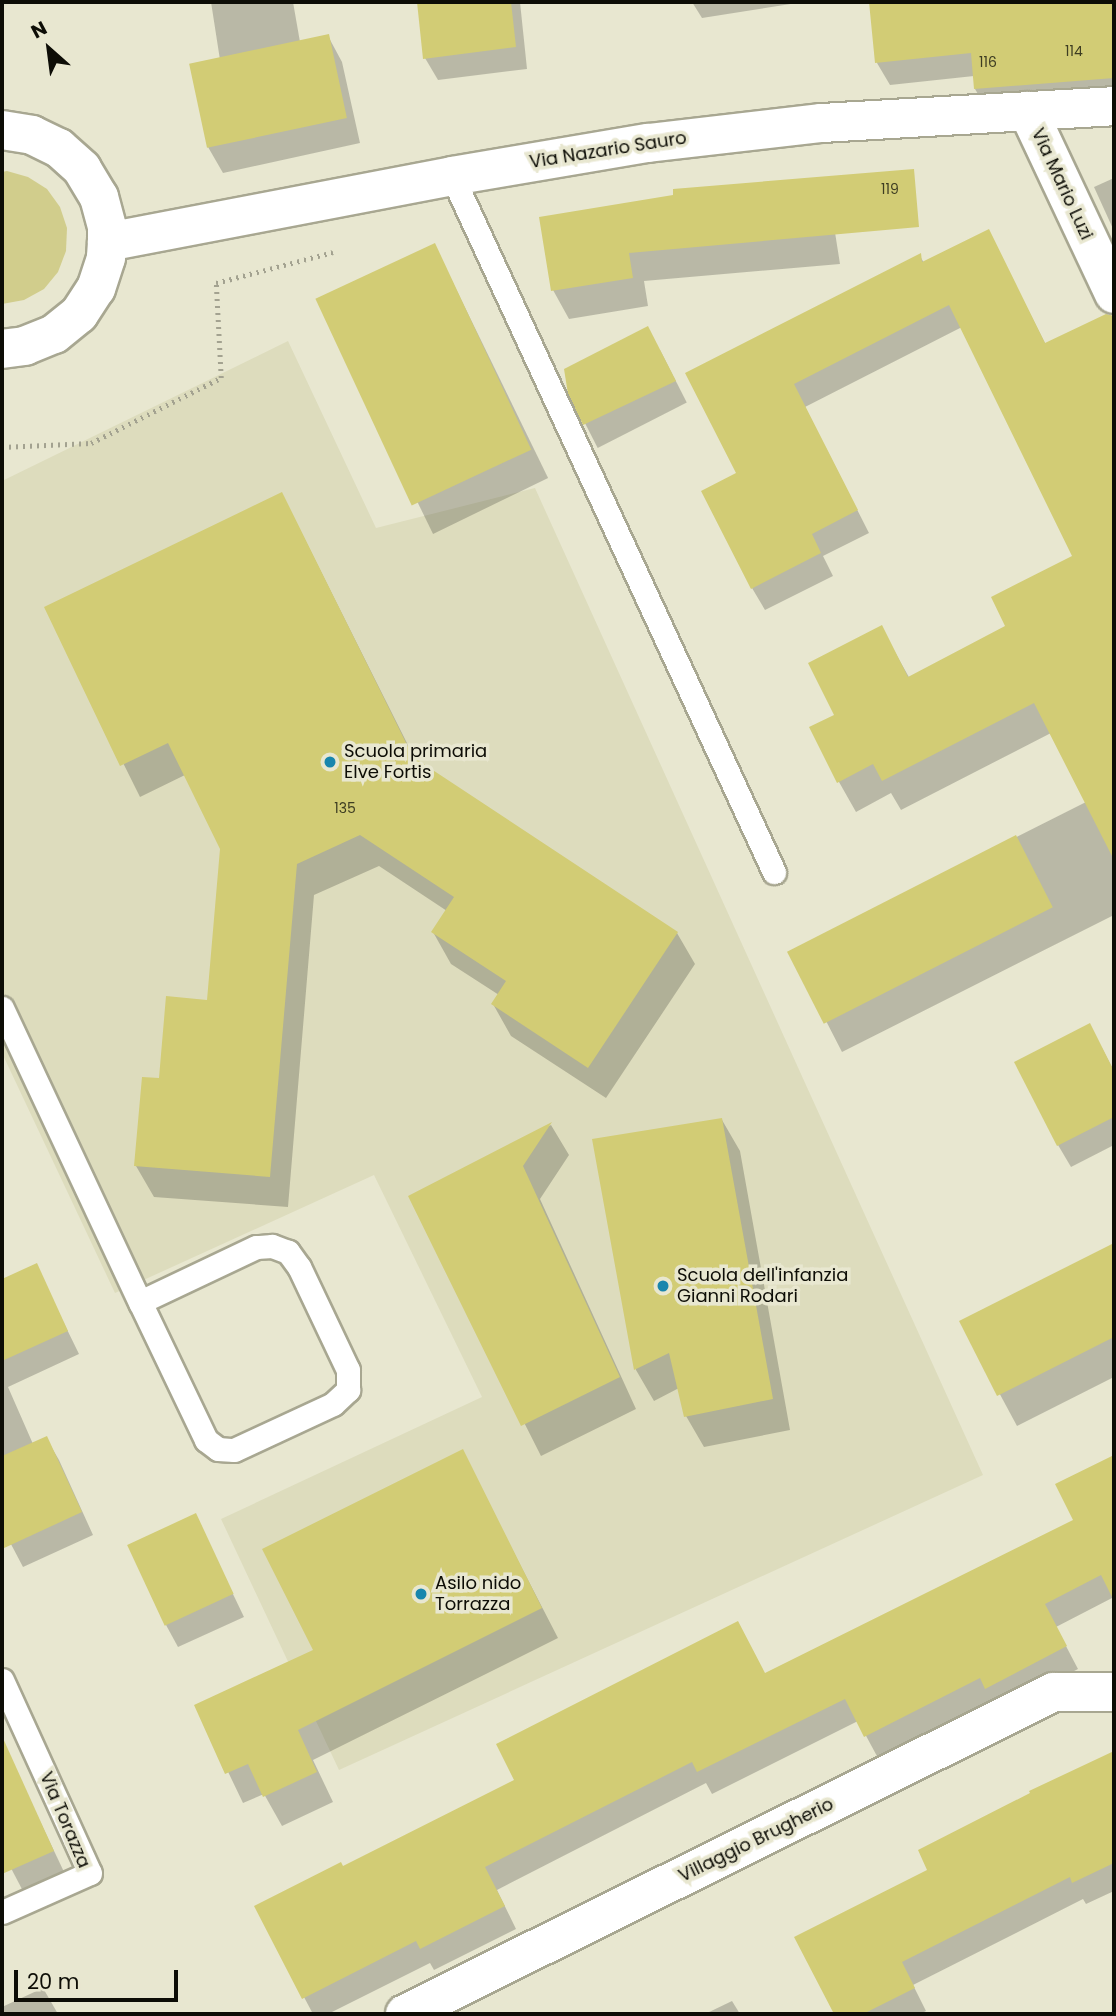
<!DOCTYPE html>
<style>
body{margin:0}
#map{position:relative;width:1116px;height:2016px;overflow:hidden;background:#e8e7d0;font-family:Poppins,sans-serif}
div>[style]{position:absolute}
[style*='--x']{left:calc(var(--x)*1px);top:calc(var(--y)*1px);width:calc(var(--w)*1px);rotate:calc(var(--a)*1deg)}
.built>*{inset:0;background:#dddcbd}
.green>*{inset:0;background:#d1cd8c}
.shadow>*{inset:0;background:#0003;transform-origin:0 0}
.building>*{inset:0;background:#d2cc75;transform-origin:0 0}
.path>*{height:4.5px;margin-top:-2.25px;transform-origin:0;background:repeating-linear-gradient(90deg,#a3a290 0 2px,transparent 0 7px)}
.roads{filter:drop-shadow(2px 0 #a8a791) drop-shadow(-2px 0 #a8a791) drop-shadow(0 2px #a8a791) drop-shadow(0 -2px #a8a791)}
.lane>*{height:23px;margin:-11.5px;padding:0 11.5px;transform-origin:11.5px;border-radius:11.5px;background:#fff}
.street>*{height:38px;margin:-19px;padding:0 19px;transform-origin:19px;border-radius:19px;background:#fff}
.dots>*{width:19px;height:19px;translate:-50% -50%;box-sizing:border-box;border:4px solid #e8e7d0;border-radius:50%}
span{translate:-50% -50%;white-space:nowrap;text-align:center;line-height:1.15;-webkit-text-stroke:7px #e8e7d0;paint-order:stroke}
.number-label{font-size:14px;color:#3e3d22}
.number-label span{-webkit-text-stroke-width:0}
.street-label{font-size:18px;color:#0d0d06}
.poi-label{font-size:18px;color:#0d0d06}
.left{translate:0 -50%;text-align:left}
.frame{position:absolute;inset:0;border:4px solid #0d0d06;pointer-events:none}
.north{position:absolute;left:14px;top:14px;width:70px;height:70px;-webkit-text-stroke:5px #e8e7d0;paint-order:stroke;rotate:332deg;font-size:19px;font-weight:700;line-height:28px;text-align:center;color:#0d0d06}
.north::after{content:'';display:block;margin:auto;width:24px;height:32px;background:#0d0d06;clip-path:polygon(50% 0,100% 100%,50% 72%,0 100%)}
.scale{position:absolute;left:14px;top:1970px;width:164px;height:32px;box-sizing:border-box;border:4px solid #0d0d06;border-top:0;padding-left:9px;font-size:21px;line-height:24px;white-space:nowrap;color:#0d0d06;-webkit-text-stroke:5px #e8e7d0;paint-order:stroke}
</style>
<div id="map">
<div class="built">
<div style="clip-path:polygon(288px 341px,376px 528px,535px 488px,983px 1475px,339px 1770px,221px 1519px,482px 1397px,374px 1175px,115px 1293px,2px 1053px,2px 481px)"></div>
</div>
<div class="green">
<div style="clip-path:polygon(7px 171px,28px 177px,47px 189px,60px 207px,67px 228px,66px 251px,58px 272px,44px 289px,24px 300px,2px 304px,2px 172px)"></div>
</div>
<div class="shadow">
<div style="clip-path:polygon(211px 2px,293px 2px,300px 42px,328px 36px,342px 62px,360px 143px,223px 173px,208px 147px,220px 60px)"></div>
<div style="clip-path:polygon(419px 2px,520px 2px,527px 69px,438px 80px,425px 58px)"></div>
<div style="clip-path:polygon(692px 2px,797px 2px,797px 3px,702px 18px)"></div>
<div style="clip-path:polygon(871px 2px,1114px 2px,1114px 101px,988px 111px,975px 89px,974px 76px,890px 85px,877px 63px)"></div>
<div style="clip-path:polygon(1114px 178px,1114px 231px,1094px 187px)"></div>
<div style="clip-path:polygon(831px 207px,840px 264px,644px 281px,648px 306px,569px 319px,553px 290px,541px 219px)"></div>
<div style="clip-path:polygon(988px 231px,1046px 345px,1094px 350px,1114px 392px,1114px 557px,1085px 573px,962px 327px,805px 407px,869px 533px,823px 556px,833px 576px,765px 610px,752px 588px,738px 474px,688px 374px,920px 256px,924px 263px)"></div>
<div style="left:435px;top:246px;width:258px;height:128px;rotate:64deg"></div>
<div style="left:660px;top:350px;width:59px;height:100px;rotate:63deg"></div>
<div style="clip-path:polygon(282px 494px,416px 761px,677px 933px,695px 964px,606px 1098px,511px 1036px,493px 1004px,499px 995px,451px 964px,433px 932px,447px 911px,379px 866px,314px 895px,288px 1207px,154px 1197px,136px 1166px,161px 1080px,209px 1002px,222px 849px,185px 775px,140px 797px,46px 608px)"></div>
<div style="clip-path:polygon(1114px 619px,1114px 915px,842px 1052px,790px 951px,1086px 802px,1051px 733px,901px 810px,891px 793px,856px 812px,839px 782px,836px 716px,881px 627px,910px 679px,1062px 645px)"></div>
<div style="clip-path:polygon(1102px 1048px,1114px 1071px,1114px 1145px,1071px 1167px,1058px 1145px)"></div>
<div style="clip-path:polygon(722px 1120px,740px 1151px,790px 1430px,704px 1447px,686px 1416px,679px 1388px,654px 1401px,636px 1370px,594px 1141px)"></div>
<div style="clip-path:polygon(551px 1125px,569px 1155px,540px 1199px,636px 1409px,541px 1456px,410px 1197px)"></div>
<div style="clip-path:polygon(1114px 1245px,1114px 1377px,1017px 1426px,961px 1322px)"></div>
<div style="clip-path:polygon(36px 1266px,79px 1354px,8px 1387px,33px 1444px,46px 1438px,59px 1460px,93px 1535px,23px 1567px,2px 1527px,2px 1281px)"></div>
<div style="clip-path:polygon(462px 1452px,558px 1638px,313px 1760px,333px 1802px,282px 1826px,264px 1794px,243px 1803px,196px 1705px,315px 1650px)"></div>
<div style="clip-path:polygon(1114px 1457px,1114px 1597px,1056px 1627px,1078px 1669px,999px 1710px,993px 1700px,878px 1758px,858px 1721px,712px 1794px,706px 1783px,497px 1890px,516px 1929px,434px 1970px,430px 1963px,328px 2014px,313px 2014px,256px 1907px,765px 1675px,1076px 1521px,1058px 1485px)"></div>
<div style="clip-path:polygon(195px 1515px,244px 1617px,178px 1647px,166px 1625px)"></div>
<div style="clip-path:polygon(1114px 1753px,1114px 1891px,1086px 1904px,1083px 1899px,913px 1985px,926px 2011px,920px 2014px,838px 2014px,797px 1938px,930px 1870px,1032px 1792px)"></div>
<div style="clip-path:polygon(10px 1758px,65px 1874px,24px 1893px,2px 1851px,2px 1761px)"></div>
<div style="clip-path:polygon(43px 1988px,58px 2014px,2px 2014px,2px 2007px)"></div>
<div style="clip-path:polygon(732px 2001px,740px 2014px,705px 2014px)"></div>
</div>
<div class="building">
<div style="clip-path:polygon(417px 2px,511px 2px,516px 47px,423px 59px)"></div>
<div style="clip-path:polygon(869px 2px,1114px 2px,1114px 78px,974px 89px,971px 53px,875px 63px)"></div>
<div style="left:329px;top:34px;width:86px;height:143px;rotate:78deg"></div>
<div style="clip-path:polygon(914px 169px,919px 227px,629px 253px,633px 278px,551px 291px,539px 217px,673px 195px,673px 189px)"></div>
<div style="clip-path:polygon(989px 229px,1045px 343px,1106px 314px,1114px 316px,1114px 860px,1034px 703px,882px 781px,873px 764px,837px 783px,809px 727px,834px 715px,808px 663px,882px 625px,908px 677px,1005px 626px,991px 597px,1072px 556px,949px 305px,794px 384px,858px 510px,812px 534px,821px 553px,751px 589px,701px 491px,736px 473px,685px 373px,921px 253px,922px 262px)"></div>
<div style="left:435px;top:243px;width:228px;height:132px;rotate:65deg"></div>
<div style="clip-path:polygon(648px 326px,676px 381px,583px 425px,568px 394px,564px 369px)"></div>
<div style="clip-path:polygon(282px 492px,413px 757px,678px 932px,588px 1068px,491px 1004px,506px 981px,431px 932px,454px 897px,360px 835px,297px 864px,270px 1177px,134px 1166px,142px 1077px,159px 1078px,166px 996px,207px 1000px,220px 849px,168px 743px,120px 766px,44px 607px)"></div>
<div style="left:1016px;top:835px;width:81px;height:257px;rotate:63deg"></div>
<div style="clip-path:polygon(1090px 1023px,1114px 1071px,1114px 1117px,1057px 1146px,1014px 1062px)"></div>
<div style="clip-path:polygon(722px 1118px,773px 1399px,684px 1417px,669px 1353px,634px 1370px,592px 1139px)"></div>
<div style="clip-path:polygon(552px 1122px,523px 1166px,620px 1377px,521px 1426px,408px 1196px)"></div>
<div style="clip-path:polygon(1114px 1243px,1114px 1337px,997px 1396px,959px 1321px)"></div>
<div style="clip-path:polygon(37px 1263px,68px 1331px,2px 1361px,2px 1279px)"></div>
<div style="clip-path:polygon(47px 1436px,82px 1512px,2px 1549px,2px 1456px)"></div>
<div style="clip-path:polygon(463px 1449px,542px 1608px,298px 1730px,317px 1772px,263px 1797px,248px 1764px,225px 1774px,194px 1705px,313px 1650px,262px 1549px)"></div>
<div style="clip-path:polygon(1114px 1455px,1114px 1601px,1101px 1575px,1045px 1604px,1067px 1646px,985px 1689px,980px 1678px,864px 1737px,845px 1699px,697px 1772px,692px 1762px,485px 1867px,505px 1906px,420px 1949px,416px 1941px,302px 1999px,254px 1906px,341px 1862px,343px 1866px,514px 1780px,496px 1744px,738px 1621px,765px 1673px,1073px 1520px,1055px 1484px)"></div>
<div style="left:196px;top:1513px;width:89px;height:76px;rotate:65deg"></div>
<div style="clip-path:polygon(2px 1736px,54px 1851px,2px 1874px)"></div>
<div style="clip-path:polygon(1114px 1751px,1114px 1863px,1072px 1883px,1070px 1877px,902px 1962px,915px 1988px,863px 2014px,834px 2014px,794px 1937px,927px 1870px,918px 1850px,1030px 1793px,1029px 1791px)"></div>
</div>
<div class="path">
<div style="--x:2;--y:447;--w:89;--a:-2.6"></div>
<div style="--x:91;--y:443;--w:145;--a:-26.6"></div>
<div style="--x:221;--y:378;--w:95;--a:-93"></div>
<div style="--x:216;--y:283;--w:121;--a:-14.8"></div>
</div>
<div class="roads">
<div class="lane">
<div style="--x:452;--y:176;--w:767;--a:65.17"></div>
<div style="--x:2;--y:1008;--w:325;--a:64.9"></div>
<div style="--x:140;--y:1302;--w:153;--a:64.4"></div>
<div style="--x:206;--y:1440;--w:15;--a:37"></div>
<div style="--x:218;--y:1449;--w:16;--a:4"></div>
<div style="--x:234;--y:1450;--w:109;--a:-24.9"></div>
<div style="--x:333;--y:1404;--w:21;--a:-43"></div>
<div style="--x:348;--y:1390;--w:20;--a:-90"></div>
<div style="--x:348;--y:1370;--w:114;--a:-115.4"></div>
<div style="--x:299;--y:1267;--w:19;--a:-126"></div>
<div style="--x:288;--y:1252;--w:17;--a:-159"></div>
<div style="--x:272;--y:1246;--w:16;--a:176"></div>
<div style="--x:256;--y:1247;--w:128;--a:154.6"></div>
<div style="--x:2;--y:1680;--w:212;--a:65.5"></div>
<div style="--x:90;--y:1873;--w:96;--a:156.1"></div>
</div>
<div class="street">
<div style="--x:1028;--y:111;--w:202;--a:64.8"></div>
<div style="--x:2;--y:130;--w:30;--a:9"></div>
<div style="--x:32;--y:135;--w:30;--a:26"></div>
<div style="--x:59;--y:148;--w:31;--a:42"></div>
<div style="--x:82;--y:169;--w:33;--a:59"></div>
<div style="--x:99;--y:197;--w:31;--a:75"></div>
<div style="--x:107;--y:227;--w:15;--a:90"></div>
<div style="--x:107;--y:242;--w:16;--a:94"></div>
<div style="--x:106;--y:258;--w:32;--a:108"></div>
<div style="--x:96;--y:288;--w:31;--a:123"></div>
<div style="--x:79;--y:314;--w:32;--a:141"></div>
<div style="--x:54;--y:334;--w:31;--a:158"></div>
<div style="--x:25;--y:346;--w:23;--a:173"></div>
<div style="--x:107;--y:242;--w:351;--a:-10.8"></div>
<div style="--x:452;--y:176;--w:199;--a:-9.6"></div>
<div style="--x:648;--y:143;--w:175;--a:-6.6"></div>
<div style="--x:822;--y:123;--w:292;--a:-3.3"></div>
<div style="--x:405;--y:2014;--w:724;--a:-26.39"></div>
<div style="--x:1054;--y:1692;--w:60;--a:0"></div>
</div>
</div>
<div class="dots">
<div style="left:330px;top:762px;background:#1886ad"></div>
<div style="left:663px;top:1286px;background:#1886ad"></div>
<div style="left:421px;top:1594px;background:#1886ad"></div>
</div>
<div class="number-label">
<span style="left:1074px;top:51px">114</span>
<span style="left:988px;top:62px">116</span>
<span style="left:890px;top:189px">119</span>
<span style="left:345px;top:808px">135</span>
</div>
<div class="street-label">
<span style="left:608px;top:150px;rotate:-9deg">Via Nazario Sauro</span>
<span style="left:1062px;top:184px;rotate:65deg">Via Mario Luzi</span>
<span style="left:65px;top:1820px;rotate:67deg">Via Torazza</span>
<span style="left:756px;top:1840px;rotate:-26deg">Villaggio Brugherio</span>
</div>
<div class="poi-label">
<span class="left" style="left:344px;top:762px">Scuola primaria<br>Elve Fortis</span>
<span class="left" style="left:677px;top:1286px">Scuola dell'infanzia<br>Gianni Rodari</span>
<span class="left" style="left:435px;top:1594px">Asilo nido<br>Torrazza</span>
</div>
<div class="frame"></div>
<div class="north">N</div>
<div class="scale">20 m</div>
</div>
